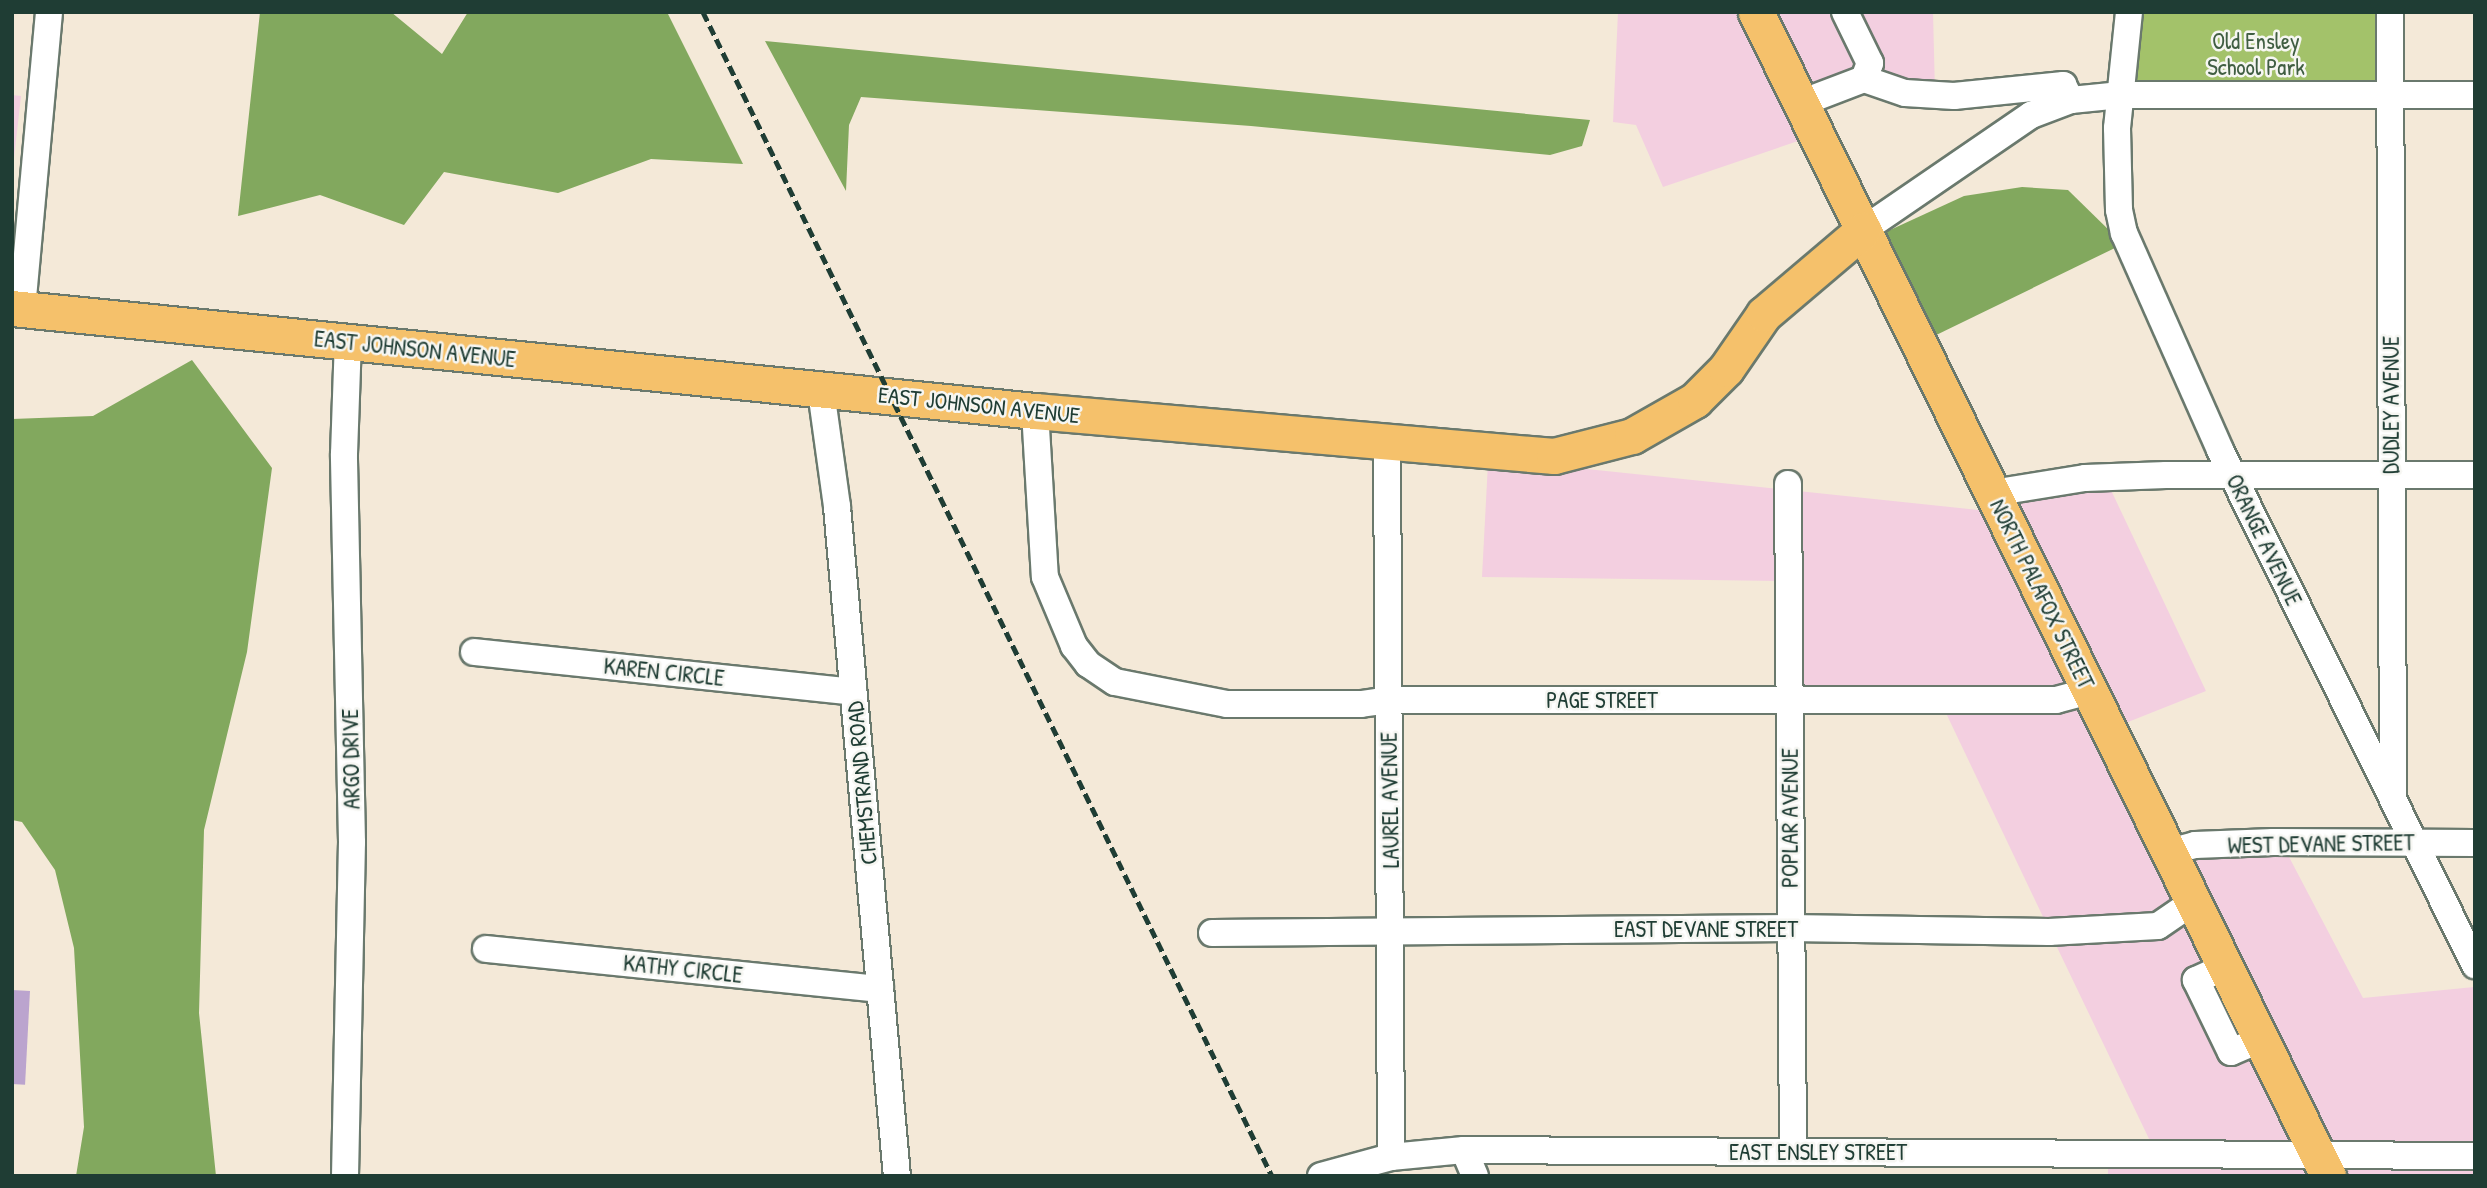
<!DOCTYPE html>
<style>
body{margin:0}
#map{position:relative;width:2487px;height:1188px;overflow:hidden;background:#f4e9d8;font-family:"Patrick Hand",sans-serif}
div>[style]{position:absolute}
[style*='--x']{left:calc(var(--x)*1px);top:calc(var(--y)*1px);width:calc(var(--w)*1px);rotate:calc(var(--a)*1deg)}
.built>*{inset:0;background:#f3cfe0;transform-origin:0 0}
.green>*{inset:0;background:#a3c26a;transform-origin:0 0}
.forest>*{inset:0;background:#82a85e}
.building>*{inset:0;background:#bba4ce;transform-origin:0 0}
.roads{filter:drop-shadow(2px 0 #6a796d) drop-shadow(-2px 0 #6a796d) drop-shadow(0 2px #6a796d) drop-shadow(0 -2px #6a796d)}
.minor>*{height:26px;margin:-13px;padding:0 13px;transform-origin:13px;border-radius:13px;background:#fff}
.major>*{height:35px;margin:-17.5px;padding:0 17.5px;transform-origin:17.5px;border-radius:17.5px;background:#f5c16b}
.rail>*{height:5px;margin-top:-2.5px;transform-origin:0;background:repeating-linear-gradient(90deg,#1f3d34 0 10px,transparent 0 15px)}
span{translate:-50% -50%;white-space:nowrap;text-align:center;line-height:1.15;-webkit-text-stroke:5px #f6f6f2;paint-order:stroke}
.park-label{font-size:23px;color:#405e42}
.street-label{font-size:23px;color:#1f3d34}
.frame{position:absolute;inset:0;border:14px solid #1f3d34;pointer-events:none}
</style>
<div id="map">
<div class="built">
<div style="clip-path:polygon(1618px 12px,1745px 12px,1807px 138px,1663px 187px,1636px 125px,1613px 122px)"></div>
<div style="clip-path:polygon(1767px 12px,1933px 12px,1935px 93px,1807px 95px)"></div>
<div style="clip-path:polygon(12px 95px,21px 96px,12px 176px)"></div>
<div style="clip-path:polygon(1488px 463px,1558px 466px,1779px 489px,1780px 581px,1482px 577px)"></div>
<div style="clip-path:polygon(2110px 488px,2206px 691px,2118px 726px,2007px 501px)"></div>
<div style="clip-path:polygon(1798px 491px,1988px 511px,2076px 685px,2055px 689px,1800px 688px)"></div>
<div style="clip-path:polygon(2085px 705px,2181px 899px,2155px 915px,2045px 921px,1945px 711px)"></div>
<div style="clip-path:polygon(2288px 855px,2363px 998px,2474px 987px,2475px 1145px,2324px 1144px,2191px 857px)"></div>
<div style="clip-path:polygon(2190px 919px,2302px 1144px,2151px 1143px,2055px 943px,2161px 936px)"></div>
<div style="left:2108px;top:1165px;width:205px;height:12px"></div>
<div style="left:2335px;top:1167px;width:140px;height:10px"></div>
</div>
<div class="green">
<div style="left:2129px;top:12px;width:261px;height:83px"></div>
</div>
<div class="forest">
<div style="clip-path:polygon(260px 12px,391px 12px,442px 54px,468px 12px,667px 12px,743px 164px,651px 159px,558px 193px,444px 172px,404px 225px,320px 195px,238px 216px)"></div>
<div style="clip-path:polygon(765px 41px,1590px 120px,1582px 146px,1550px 155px,1251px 126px,861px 97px,849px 125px,846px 191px)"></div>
<div style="clip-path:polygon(2022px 187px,2068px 190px,2115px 236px,2119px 246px,1928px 339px,1877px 236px,1964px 196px)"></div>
<div style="clip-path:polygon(192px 360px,272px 468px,247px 652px,204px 830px,199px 1013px,216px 1176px,76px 1176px,84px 1127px,74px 948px,55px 870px,22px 822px,12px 820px,12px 419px,93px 416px)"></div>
</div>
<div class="building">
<div style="left:12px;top:990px;width:18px;height:94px;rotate:3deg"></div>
</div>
<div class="roads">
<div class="minor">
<div style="--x:1845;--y:12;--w:57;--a:63.9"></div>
<div style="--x:1870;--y:63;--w:17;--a:111"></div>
<div style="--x:2129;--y:12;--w:117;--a:95.9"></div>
<div style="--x:2117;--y:128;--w:82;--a:88.6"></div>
<div style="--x:2119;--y:210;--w:24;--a:78"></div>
<div style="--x:2124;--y:233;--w:237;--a:66.1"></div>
<div style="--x:2220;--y:450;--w:575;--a:63.66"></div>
<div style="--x:2390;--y:12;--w:786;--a:89.78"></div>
<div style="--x:1801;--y:103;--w:67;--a:-20.9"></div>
<div style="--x:1864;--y:79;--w:43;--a:18.9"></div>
<div style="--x:1905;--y:93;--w:49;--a:3.5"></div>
<div style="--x:1954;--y:96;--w:110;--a:-5.8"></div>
<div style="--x:2063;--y:85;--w:17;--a:62"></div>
<div style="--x:1863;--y:230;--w:204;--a:-34.4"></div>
<div style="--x:2031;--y:115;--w:43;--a:-20.6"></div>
<div style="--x:2071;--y:100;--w:50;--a:-5.7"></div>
<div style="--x:2121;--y:95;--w:354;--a:0"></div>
<div style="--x:22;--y:309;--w:298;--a:-84.8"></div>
<div style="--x:821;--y:391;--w:117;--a:82.1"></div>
<div style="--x:837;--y:507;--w:672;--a:84.88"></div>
<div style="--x:1035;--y:411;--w:166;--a:86.6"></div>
<div style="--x:1045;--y:577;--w:75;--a:67.2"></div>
<div style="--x:1074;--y:646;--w:23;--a:52"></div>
<div style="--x:1088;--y:664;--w:32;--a:34"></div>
<div style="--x:1115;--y:682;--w:114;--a:11.1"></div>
<div style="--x:1227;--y:704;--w:134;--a:0"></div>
<div style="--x:1361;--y:704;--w:28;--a:-8"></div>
<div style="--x:1389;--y:700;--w:667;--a:0"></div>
<div style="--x:2056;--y:700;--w:35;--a:-15"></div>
<div style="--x:1387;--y:444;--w:713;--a:89.68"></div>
<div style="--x:1788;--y:484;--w:668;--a:89.57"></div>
<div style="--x:1992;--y:493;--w:94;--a:-9.2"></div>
<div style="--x:2085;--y:478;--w:81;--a:-2.1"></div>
<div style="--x:2166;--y:475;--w:309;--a:0"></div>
<div style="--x:474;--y:652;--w:381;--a:6"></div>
<div style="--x:2169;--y:852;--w:27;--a:-15"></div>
<div style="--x:2195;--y:845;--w:78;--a:-2.2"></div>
<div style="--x:2273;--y:842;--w:202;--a:0.3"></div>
<div style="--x:1212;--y:933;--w:578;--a:-0.5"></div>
<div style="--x:1790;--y:928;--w:259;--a:0.9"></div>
<div style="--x:2049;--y:932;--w:109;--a:-3.2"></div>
<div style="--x:2158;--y:926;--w:42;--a:-34.4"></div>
<div style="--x:486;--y:949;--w:396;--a:5.8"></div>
<div style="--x:2225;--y:967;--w:32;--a:156"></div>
<div style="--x:2196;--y:980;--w:80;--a:64.1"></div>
<div style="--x:2231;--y:1052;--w:33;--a:-23"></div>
<div style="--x:1464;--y:1150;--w:28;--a:67"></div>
<div style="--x:345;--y:1176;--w:334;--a:-88.8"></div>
<div style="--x:352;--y:842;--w:388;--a:-91.2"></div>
<div style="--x:344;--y:454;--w:112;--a:-88"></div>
<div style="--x:1321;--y:1176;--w:73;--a:-15.2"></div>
<div style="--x:1391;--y:1157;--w:73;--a:-5.5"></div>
<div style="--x:1464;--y:1150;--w:1011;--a:0.34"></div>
</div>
<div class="major">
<div style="--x:1756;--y:12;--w:1297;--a:63.83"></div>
<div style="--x:12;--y:308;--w:1028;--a:5.75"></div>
<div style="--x:1035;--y:411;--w:521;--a:4.96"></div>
<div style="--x:1554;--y:456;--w:81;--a:-14.4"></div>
<div style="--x:1632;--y:436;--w:73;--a:-29.7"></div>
<div style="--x:1695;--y:400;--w:44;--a:-45"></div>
<div style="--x:1726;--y:369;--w:67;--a:-55.4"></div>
<div style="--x:1764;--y:314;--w:130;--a:-40.3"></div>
</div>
</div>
<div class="rail">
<div style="--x:703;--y:12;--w:1296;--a:63.95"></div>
</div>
<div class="park-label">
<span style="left:2256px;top:54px">Old Ensley<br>School Park</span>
</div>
<div class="street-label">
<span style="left:415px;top:349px;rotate:6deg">EAST JOHNSON AVENUE</span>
<span style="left:979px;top:405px;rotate:6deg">EAST JOHNSON AVENUE</span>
<span style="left:2391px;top:405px;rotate:-90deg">DUDLEY AVENUE</span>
<span style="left:2264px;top:540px;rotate:64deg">ORANGE AVENUE</span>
<span style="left:2042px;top:594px;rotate:64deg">NORTH PALAFOX STREET</span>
<span style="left:664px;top:672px;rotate:6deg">KAREN CIRCLE</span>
<span style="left:1602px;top:700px">PAGE STREET</span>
<span style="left:351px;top:759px;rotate:-91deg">ARGO DRIVE</span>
<span style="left:862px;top:783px;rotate:-95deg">CHEMSTRAND ROAD</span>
<span style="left:1390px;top:800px;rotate:-91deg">LAUREL AVENUE</span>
<span style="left:1790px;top:818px;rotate:-90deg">POPLAR AVENUE</span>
<span style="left:2321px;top:844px;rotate:-1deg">WEST DEVANE STREET</span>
<span style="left:1706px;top:929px">EAST DEVANE STREET</span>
<span style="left:683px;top:969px;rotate:6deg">KATHY CIRCLE</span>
<span style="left:1818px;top:1152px">EAST ENSLEY STREET</span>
</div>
<div class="frame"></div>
</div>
